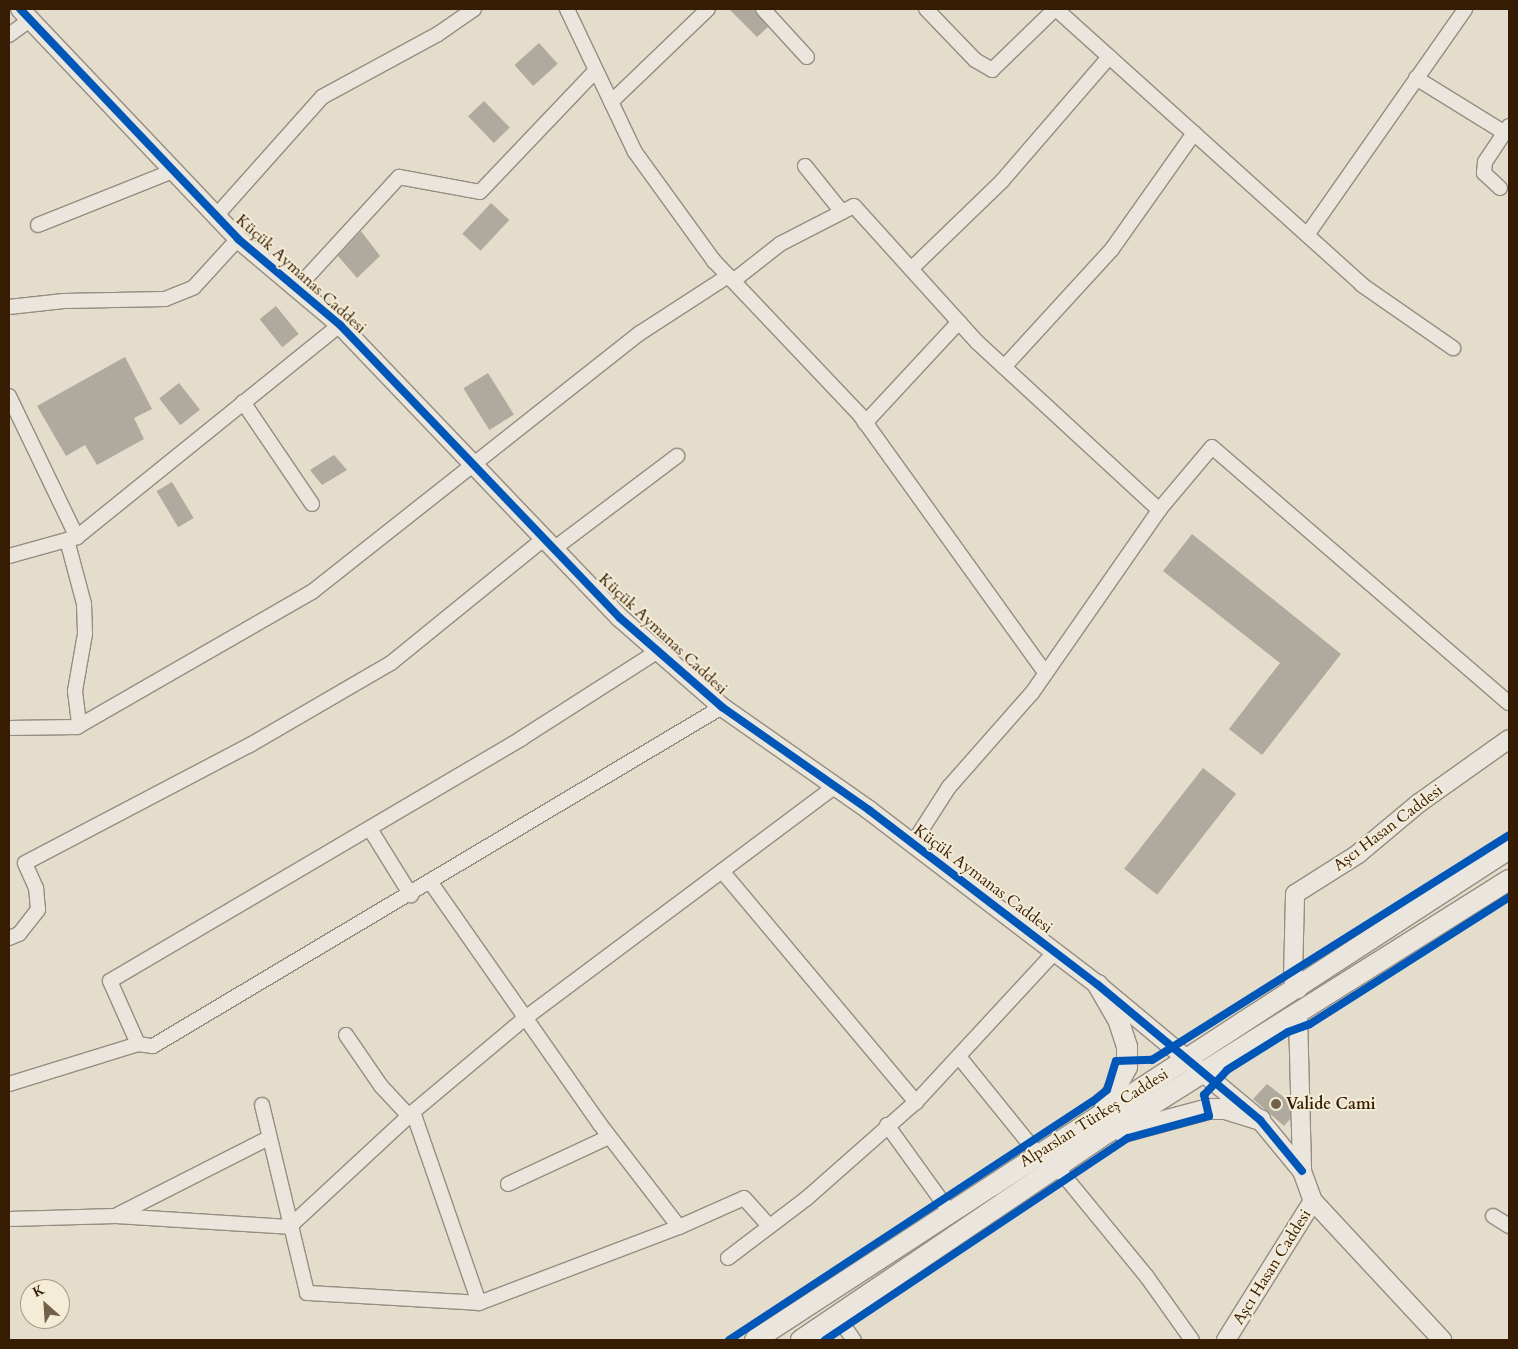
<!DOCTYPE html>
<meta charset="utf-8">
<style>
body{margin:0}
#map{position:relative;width:1518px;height:1349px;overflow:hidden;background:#e4ddcc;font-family:Cardo,serif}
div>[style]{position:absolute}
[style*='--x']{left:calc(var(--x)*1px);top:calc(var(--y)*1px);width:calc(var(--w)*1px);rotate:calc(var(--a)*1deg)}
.building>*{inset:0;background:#b0a99d;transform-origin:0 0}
.roads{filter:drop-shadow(1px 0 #958d80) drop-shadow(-1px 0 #958d80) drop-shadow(0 1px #958d80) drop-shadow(0 -1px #958d80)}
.minor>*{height:14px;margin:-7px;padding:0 7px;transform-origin:7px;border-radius:7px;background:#eae6dd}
.tertiary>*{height:18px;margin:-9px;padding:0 9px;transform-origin:9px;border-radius:9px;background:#eae6dd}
.secondary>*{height:20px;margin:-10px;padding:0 10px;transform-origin:10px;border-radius:10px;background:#eae6dd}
.cycleway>*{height:8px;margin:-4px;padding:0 4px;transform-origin:4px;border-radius:4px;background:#0057b8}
.dots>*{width:14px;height:14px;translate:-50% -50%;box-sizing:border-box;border:2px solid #f4ecd7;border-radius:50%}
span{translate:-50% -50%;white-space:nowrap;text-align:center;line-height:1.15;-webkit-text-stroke:4px #f4ecd7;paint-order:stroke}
.street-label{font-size:16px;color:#361c03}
.poi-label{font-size:16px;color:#361c03;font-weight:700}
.left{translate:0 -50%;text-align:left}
.frame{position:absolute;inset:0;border:10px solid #361c03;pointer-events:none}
.north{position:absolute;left:20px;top:1279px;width:50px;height:50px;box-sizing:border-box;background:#f4ecd7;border:1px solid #a89982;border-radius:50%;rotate:334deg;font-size:14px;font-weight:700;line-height:20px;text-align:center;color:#361c03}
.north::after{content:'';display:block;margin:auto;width:18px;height:22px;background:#736049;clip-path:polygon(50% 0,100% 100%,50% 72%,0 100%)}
</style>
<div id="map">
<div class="building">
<div style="clip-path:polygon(729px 9px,754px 9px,768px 27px,757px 37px)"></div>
<div style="left:539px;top:43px;width:28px;height:33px;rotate:48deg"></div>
<div style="left:484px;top:101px;width:37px;height:22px;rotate:46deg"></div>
<div style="left:491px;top:203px;width:25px;height:42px;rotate:43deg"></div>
<div style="clip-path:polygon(361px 231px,380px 256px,357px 278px,338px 256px)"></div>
<div style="left:276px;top:306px;width:36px;height:21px;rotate:51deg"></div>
<div style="clip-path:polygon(125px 357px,152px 409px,134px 418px,144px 439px,97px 465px,85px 445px,66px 456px,37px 406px)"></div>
<div style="left:488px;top:373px;width:49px;height:29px;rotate:58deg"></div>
<div style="left:179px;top:383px;width:34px;height:25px;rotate:52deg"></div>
<div style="clip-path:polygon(334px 455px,347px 470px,322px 485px,310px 470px)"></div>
<div style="left:172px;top:482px;width:42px;height:18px;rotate:59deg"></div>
<div style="clip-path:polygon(1192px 534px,1341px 654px,1262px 755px,1229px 729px,1280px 663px,1163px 571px)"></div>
<div style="left:1203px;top:768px;width:42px;height:128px;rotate:38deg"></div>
<div style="clip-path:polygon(1267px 1084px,1290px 1102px,1290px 1119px,1284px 1126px,1253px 1099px)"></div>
</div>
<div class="roads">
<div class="minor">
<div style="--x:567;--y:9;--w:158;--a:64.6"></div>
<div style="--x:635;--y:152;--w:135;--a:54.1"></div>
<div style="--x:714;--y:261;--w:212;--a:46.5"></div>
<div style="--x:860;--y:415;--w:315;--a:54.3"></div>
<div style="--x:763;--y:9;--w:65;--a:47.5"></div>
<div style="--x:926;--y:9;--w:71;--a:46.1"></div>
<div style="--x:975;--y:60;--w:20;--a:30"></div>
<div style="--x:992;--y:70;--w:88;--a:-44.1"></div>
<div style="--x:1056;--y:9;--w:412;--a:42"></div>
<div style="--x:1362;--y:285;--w:111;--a:34.7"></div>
<div style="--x:9;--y:35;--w:26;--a:-36"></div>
<div style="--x:1416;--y:78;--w:105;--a:31.7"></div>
<div style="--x:611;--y:102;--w:134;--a:-43.8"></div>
<div style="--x:805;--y:166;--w:59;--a:51.2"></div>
<div style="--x:1500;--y:188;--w:22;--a:-137"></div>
<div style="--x:1484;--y:173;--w:11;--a:-85"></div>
<div style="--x:1485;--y:162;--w:43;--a:-56.3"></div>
<div style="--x:216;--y:216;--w:159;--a:-48.3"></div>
<div style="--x:322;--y:97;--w:132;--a:-28.5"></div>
<div style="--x:438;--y:34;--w:44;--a:-34.8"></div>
<div style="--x:38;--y:225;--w:145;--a:-21.8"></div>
<div style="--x:1307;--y:235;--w:276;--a:-55"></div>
<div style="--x:911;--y:269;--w:127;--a:-44"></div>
<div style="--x:1002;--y:181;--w:164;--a:-49.2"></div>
<div style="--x:733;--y:281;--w:60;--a:-38.2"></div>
<div style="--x:780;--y:244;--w:83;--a:-27.2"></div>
<div style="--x:854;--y:206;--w:183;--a:47.9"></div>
<div style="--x:977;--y:342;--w:248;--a:42.7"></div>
<div style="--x:297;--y:288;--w:151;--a:-47.4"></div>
<div style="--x:399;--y:177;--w:82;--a:10.5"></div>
<div style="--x:480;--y:192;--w:168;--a:-46.4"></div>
<div style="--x:9;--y:307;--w:55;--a:-6.2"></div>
<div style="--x:64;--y:301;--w:101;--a:-1.1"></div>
<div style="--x:165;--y:299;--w:31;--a:-22"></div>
<div style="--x:194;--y:287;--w:65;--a:-47.5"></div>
<div style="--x:1004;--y:367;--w:160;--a:-47.5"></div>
<div style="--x:1112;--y:249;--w:142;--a:-54.7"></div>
<div style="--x:9;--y:396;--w:157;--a:64.3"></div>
<div style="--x:243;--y:402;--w:123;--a:55.9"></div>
<div style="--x:865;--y:423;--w:138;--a:-47.1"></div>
<div style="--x:67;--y:540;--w:66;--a:75.1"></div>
<div style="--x:84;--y:604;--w:30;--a:88"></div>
<div style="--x:85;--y:634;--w:58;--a:100"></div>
<div style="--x:75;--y:691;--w:35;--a:83"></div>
<div style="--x:555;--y:548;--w:153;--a:-37"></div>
<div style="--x:9;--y:556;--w:71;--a:-15.6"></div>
<div style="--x:77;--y:537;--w:338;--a:-38.9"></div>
<div style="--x:9;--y:728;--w:68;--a:-0.8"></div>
<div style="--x:77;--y:727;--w:271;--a:-29.9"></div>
<div style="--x:312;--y:592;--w:418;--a:-38.3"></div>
<div style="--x:640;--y:333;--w:105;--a:-32.9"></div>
<div style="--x:370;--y:829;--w:78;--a:58.2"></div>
<div style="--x:913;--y:843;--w:67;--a:-57.3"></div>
<div style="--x:949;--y:787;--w:125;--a:-48.6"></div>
<div style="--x:1032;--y:693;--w:223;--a:-55.2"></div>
<div style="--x:1159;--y:510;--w:82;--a:-49.9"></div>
<div style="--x:1212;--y:447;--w:392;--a:40.8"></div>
<div style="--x:722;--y:871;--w:302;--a:50"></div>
<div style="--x:431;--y:883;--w:293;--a:55"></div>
<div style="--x:599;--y:1123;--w:131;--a:52.4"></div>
<div style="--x:679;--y:1227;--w:71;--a:-24"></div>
<div style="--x:744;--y:1198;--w:38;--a:48"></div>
<div style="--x:9;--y:938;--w:11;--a:-22"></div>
<div style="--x:19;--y:934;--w:31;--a:-52"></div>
<div style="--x:38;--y:910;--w:22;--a:-95"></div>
<div style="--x:36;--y:888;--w:27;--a:-114"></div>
<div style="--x:25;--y:863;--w:254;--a:-27.7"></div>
<div style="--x:250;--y:745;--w:163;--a:-30.2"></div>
<div style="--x:391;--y:663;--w:198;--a:-39.1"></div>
<div style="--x:346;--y:1035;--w:62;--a:55.5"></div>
<div style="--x:381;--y:1086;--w:41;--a:47"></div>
<div style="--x:138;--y:1044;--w:69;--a:-114"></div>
<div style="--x:110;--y:981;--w:478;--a:-30.5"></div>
<div style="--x:522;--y:738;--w:161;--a:-32.6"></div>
<div style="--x:960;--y:1058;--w:122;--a:51"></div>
<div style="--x:9;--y:1084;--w:135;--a:-17.2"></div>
<div style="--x:138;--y:1044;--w:15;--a:8"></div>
<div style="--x:153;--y:1046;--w:662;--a:-30.79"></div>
<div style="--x:262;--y:1105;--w:193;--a:76.5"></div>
<div style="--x:307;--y:1293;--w:172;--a:3.3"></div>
<div style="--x:479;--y:1303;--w:214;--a:-20.8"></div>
<div style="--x:413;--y:1112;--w:202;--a:70.9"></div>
<div style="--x:887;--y:1125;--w:106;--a:54.2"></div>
<div style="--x:1057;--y:1167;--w:142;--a:50.7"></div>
<div style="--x:1147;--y:1277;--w:77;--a:54.5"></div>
<div style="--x:508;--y:1184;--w:111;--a:-25"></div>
<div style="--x:117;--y:1215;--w:170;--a:-26.9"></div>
<div style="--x:1493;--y:1216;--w:19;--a:32"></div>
<div style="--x:9;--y:1219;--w:107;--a:-1.6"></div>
<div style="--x:116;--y:1216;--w:173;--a:3.6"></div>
<div style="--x:289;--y:1227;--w:169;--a:-42.8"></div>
<div style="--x:413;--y:1112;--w:145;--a:-40"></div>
<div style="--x:524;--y:1019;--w:389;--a:-36.8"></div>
<div style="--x:728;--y:1258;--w:99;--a:-37.2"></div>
<div style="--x:807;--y:1198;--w:145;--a:-41.4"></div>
<div style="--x:916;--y:1102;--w:206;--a:-47.2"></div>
<div style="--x:837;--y:1316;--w:29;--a:55"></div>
</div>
<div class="tertiary">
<div style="--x:20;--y:9;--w:317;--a:46.5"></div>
<div style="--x:238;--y:239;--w:133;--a:40.1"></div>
<div style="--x:340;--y:325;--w:405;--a:46.3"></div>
<div style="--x:620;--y:618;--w:135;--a:41.1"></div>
<div style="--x:722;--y:707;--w:179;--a:35"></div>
<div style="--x:869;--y:810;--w:288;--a:37.4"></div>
<div style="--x:1098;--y:985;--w:211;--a:39.8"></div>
<div style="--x:1260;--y:1120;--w:66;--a:50.5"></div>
<div style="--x:1298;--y:989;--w:12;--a:-114"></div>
<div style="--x:1293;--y:978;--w:84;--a:-88.6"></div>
<div style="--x:1295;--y:894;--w:75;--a:-32.4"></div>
<div style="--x:1358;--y:854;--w:80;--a:-39.9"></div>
<div style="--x:1419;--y:803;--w:110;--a:-35.4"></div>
<div style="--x:1298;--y:1015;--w:156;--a:88.5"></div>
<div style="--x:1302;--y:1171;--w:32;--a:70"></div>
<div style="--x:1313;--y:1201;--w:190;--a:47.1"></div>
<div style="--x:1226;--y:1340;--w:164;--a:-58"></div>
</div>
<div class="secondary">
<div style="--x:1098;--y:985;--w:39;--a:60"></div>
<div style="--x:1118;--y:1019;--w:28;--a:72"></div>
<div style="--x:1127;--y:1046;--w:21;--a:90"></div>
<div style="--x:1127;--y:1067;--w:46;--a:118.8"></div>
<div style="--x:1123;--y:1132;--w:88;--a:-15.1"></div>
<div style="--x:1208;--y:1109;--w:17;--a:0"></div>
<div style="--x:1225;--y:1109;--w:37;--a:17"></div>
<div style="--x:755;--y:1340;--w:900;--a:-33.07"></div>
<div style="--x:801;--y:1340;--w:360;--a:-34.1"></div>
<div style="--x:1099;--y:1138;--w:484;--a:-32.2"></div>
</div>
</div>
<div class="cycleway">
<div style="--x:20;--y:9;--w:317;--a:46.5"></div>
<div style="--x:238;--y:239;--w:133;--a:40.1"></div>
<div style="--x:340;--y:325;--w:405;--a:46.3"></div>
<div style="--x:620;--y:618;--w:135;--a:41.1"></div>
<div style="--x:722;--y:707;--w:179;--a:35"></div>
<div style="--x:869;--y:810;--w:288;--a:37.4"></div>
<div style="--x:1098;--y:985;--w:211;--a:39.8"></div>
<div style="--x:1260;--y:1120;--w:66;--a:50.5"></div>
<div style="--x:729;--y:1340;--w:434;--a:-33.3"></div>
<div style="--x:1092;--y:1102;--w:19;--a:-39"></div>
<div style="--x:1107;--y:1090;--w:30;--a:-73"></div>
<div style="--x:1116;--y:1061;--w:36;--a:-2"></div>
<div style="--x:1152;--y:1060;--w:422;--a:-32.2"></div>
<div style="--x:825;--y:1340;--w:364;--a:-33.7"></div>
<div style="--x:1128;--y:1138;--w:84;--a:-15.2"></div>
<div style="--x:1209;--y:1116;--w:22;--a:-103"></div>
<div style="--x:1204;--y:1095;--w:34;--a:-47"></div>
<div style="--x:1227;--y:1070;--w:72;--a:-31.9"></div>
<div style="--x:1288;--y:1032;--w:23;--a:-20"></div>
<div style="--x:1310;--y:1024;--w:236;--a:-32.5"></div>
</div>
<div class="dots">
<div style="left:1276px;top:1104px;background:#736049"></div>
</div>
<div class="street-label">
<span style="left:301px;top:274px;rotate:42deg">Küçük Aymanas Caddesi</span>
<span style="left:663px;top:634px;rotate:43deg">Küçük Aymanas Caddesi</span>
<span style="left:1388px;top:828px;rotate:-37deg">Aşcı Hasan Caddesi</span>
<span style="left:983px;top:879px;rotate:37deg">Küçük Aymanas Caddesi</span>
<span style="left:1094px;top:1118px;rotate:-32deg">Alparslan Türkeş Caddesi</span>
<span style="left:1272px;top:1267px;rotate:-58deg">Aşcı Hasan Caddesi</span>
</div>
<div class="poi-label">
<span class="left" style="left:1286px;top:1104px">Valide Cami</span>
</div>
<div class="frame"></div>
<div class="north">K</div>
</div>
